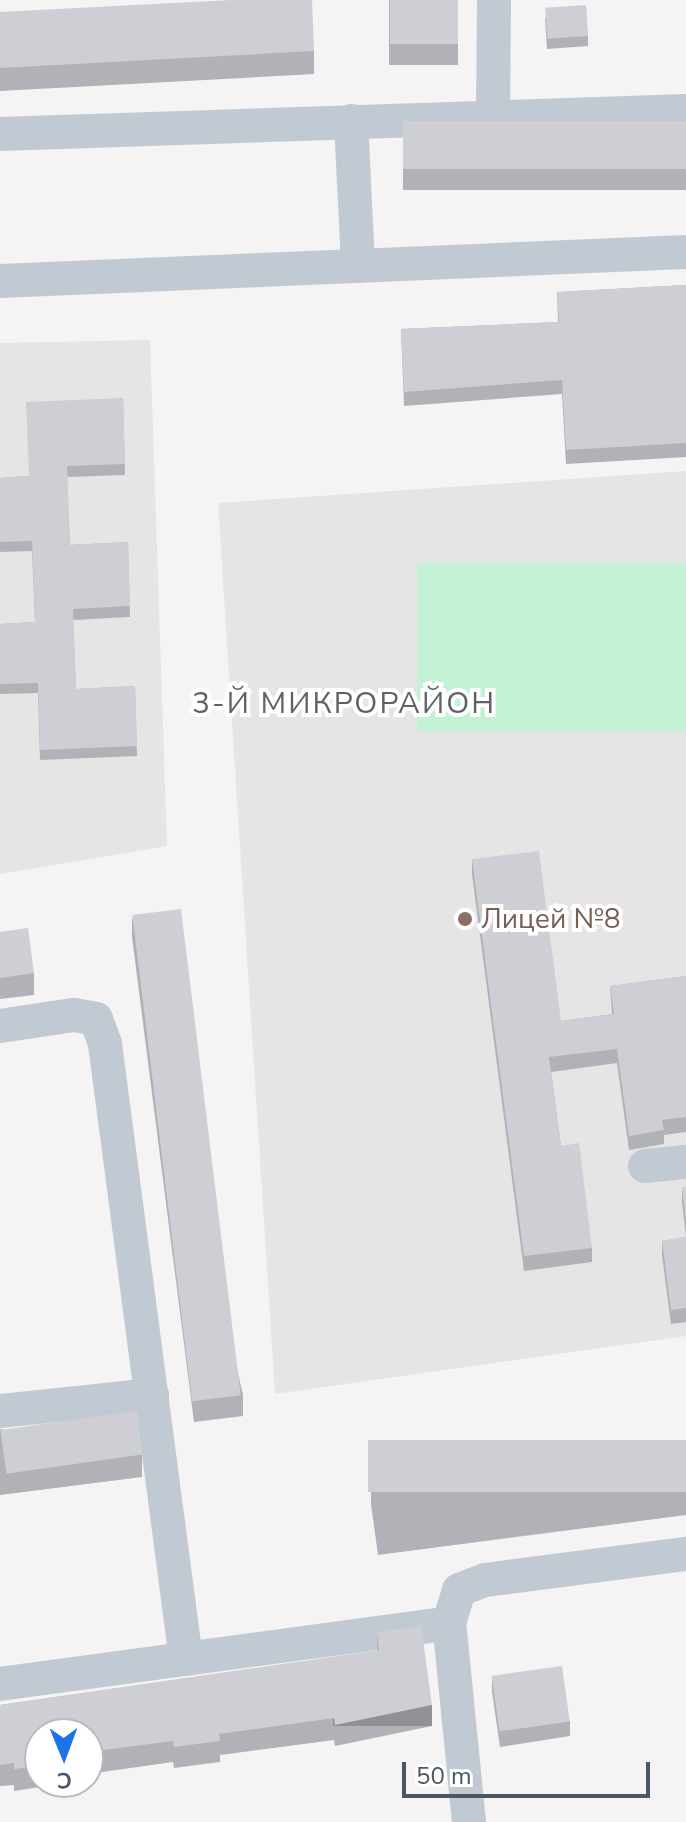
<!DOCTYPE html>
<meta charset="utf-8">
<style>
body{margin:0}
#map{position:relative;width:686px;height:1822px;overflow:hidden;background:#f5f3f3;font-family:"Nunito Sans",sans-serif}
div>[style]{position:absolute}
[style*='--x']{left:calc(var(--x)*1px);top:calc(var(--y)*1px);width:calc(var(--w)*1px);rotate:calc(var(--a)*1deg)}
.education>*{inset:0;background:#e6e4e5}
.green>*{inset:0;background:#c3f1d5;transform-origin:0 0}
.minor>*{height:34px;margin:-17px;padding:0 17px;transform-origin:17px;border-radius:17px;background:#c1cad2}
.wall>*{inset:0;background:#b0b2b7;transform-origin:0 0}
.shaded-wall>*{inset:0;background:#909195;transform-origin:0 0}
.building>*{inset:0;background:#cdcfd5;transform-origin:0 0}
.dots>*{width:22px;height:22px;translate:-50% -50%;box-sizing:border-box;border:4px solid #fff;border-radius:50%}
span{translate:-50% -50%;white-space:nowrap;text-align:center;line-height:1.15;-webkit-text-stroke:8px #fff;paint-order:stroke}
.education-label{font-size:28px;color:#785e54}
.left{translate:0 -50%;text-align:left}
.neighbourhood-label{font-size:30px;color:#5f6368;letter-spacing:2px}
.north{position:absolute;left:24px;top:1718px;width:80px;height:80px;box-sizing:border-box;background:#fff;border:2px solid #b7bbc0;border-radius:50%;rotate:179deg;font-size:22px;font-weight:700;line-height:32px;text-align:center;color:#4a5661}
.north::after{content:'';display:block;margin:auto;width:28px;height:36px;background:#1a73e8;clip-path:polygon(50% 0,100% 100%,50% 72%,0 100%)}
.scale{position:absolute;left:402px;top:1762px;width:248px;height:36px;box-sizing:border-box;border:4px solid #4a5661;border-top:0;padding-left:10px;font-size:24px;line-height:28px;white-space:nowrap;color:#4a5661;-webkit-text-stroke:6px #fff;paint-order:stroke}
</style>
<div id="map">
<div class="education">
<div style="clip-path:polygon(150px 340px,167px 846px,0 874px,0 343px)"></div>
<div style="clip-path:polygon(686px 471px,686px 1336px,275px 1394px,218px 503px)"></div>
</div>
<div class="green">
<div style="left:686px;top:563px;width:168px;height:269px;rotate:90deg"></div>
</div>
<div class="minor">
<div style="--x:493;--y:118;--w:118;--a:-89.5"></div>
<div style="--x:351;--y:121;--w:145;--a:87.2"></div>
<div style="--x:0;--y:134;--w:686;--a:-1.92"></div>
<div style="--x:0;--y:281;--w:687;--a:-2.42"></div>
<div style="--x:0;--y:1026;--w:75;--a:-8.5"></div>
<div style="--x:74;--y:1015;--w:22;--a:10"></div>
<div style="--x:96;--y:1019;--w:27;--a:70"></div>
<div style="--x:105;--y:1044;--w:620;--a:82.5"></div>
<div style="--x:645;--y:1166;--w:41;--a:-5.6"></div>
<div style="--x:0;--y:1411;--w:153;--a:-6"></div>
<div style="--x:0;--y:1684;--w:453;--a:-7.7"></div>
<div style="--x:469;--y:1822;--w:200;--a:-95.7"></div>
<div style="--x:449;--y:1623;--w:34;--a:-73"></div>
<div style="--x:459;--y:1590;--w:28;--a:-21"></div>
<div style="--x:485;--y:1580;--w:203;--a:-7.4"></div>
</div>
<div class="wall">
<div style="left:389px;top:0;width:69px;height:65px"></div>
<div style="clip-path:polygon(0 12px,314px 51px,314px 74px,0 91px)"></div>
<div style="clip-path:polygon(545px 18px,588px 36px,588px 46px,547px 49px)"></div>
<div style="left:686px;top:121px;width:69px;height:283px;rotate:90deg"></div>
<div style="clip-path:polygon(686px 285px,686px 457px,566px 464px,562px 394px,404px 406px,401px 329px,558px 322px,557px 292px)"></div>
<div style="clip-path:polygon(123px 398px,125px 475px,67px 477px,70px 545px,128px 542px,130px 617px,73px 620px,76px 689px,135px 686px,137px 756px,40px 760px,38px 693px,0 694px,0 624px,35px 622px,32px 551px,0 552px,0 478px,29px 476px)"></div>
<div style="clip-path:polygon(472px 859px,561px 1021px,612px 1014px,610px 986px,686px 976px,686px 1132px,664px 1135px,664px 1144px,629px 1150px,617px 1063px,551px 1072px,561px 1146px,592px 1248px,592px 1262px,524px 1271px,472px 874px)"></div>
<div style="clip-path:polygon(132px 916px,243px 1395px,243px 1416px,194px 1422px,132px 937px)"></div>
<div style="clip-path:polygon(0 932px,34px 973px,34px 995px,0 999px)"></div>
<div style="clip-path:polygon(686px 1187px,686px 1237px,682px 1202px,682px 1188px)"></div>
<div style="clip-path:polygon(686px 1237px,686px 1322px,671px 1324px,662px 1255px,662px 1241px)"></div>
<div style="clip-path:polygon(0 1429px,142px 1455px,142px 1477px,0 1495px)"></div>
<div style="clip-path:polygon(686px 1440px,686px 1515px,378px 1555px,371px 1504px,371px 1481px)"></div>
<div style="clip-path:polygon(377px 1632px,432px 1726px,335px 1746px,334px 1740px,220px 1755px,220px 1762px,174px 1768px,173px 1762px,88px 1774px,88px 1734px,40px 1734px,40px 1782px,60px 1782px,60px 1784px,14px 1791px,14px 1785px,0 1786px,0 1705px,377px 1651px)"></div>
<div style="clip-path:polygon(492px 1677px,570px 1721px,570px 1736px,500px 1747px,492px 1692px)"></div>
</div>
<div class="shaded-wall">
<div style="left:432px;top:1705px;width:21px;height:99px;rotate:90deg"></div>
</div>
<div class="building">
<div style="clip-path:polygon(231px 0,312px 0,314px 51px,0 68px,0 12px)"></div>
<div style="left:390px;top:0;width:68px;height:44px"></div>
<div style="left:586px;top:5px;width:31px;height:41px;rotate:86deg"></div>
<div style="left:686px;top:121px;width:48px;height:283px;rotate:90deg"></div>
<div style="clip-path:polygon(686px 285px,686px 443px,566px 450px,562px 380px,404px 392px,401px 329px,559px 322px,557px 292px)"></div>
<div style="clip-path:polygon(123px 398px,125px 464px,67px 466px,70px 545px,128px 542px,130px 606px,73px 609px,76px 689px,135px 686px,137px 746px,40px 750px,38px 683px,0 684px,0 624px,35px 622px,32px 541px,0 542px,0 478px,29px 476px,26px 402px)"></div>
<div style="clip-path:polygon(539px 851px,561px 1021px,614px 1014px,610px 986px,686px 976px,686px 1117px,662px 1120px,664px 1130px,629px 1136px,617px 1049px,549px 1057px,561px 1146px,579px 1143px,592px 1248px,524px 1256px,472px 859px)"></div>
<div style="left:181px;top:909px;width:490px;height:49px;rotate:83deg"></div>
<div style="clip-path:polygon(28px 928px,34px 973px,0 978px,0 932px)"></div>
<div style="clip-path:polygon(686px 1187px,686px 1222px,682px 1188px)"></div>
<div style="clip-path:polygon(686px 1237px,686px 1308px,671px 1310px,662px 1241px)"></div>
<div style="left:136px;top:1411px;width:44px;height:137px;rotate:82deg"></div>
<div style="left:686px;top:1440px;width:52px;height:318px;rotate:90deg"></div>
<div style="clip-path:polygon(421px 1626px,432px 1705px,335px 1725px,334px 1718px,219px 1734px,220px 1741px,174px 1747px,173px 1741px,88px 1752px,88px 1734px,40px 1734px,40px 1766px,14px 1769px,14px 1763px,0 1765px,0 1705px,379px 1650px,377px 1632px)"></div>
<div style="left:562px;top:1666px;width:56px;height:71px;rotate:82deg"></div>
</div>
<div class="dots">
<div style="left:465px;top:919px;background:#8d6e63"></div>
</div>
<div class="education-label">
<span class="left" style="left:481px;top:919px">Лицей №8</span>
</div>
<div class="neighbourhood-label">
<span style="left:344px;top:704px">3-Й МИКРОРАЙОН</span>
</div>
<div class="north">С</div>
<div class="scale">50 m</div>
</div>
